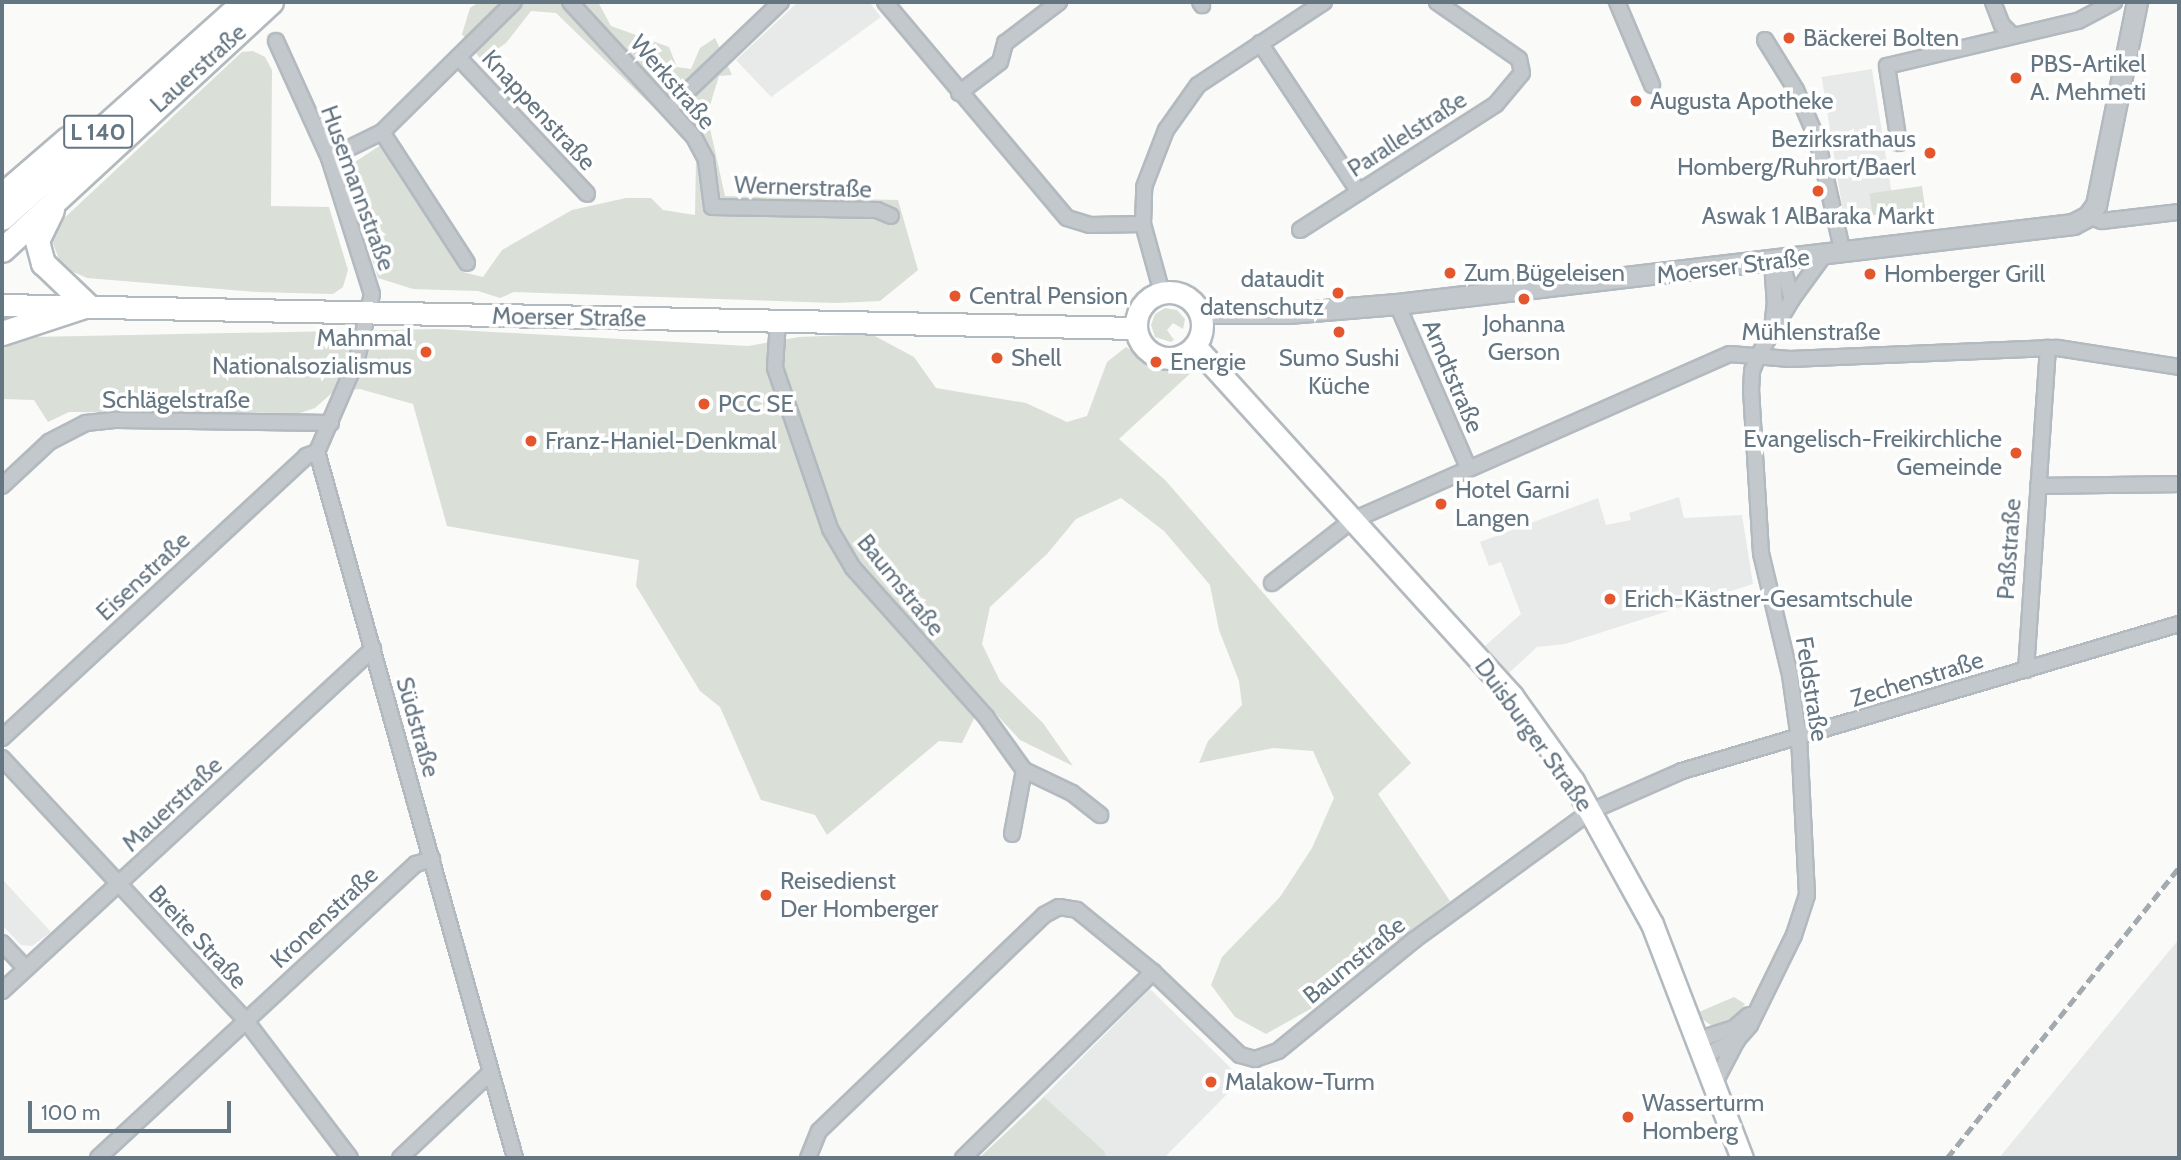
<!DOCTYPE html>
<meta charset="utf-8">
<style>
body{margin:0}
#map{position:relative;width:2181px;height:1160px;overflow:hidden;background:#fafaf8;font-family:Cabin,sans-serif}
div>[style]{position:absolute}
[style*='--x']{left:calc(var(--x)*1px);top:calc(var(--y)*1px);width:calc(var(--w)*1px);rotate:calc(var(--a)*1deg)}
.built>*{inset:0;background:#e8e9e9;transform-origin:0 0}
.green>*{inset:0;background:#dadfd7;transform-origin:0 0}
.roads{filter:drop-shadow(2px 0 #b3babf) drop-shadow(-2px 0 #b3babf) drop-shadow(0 2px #b3babf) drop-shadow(0 -2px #b3babf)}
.minor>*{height:14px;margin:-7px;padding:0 7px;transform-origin:7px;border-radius:7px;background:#c3c8cc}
.tertiary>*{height:19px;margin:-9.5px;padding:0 9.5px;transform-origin:9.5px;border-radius:9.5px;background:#c3c8cc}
.secondary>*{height:21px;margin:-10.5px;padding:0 10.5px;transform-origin:10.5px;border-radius:10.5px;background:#fff}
.secondary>.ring{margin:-10.5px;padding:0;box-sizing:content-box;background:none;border:21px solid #fff;border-radius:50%}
.primary>*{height:23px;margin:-11.5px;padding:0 11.5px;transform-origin:11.5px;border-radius:11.5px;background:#fff}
.rail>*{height:4.5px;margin-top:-2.25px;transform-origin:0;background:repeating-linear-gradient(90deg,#a2aab0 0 10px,transparent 0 15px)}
.dots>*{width:19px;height:19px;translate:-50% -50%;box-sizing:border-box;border:4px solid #fff;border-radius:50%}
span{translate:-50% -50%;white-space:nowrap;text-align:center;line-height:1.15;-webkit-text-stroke:7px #fff;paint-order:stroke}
.shield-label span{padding:2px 5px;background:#fff;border:2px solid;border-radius:5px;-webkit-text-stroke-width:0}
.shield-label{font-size:23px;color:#657683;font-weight:700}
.poi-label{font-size:24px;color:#657683}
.left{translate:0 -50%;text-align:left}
.right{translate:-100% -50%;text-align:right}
.street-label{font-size:24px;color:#657683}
.frame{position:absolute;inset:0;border:4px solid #657683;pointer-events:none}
.scale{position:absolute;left:28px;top:1101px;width:203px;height:32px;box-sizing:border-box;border:4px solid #657683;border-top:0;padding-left:9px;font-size:21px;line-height:24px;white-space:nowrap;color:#657683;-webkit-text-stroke:5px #fff;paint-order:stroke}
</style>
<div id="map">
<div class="built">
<div style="clip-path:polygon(798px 2px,869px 2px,881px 17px,771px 97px,736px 60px)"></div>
<div style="left:1872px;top:69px;width:144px;height:51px;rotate:81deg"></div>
<div style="clip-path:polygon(1679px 497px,1684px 518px,1742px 515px,1753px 584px,1565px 644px,1537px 647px,1509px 673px,1485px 646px,1521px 614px,1501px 562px,1489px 566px,1480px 542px,1598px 498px,1606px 525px,1631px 520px,1629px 513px)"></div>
<div style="clip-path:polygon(2px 879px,51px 932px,32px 946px,21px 945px,2px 925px)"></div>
<div style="clip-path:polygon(2179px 939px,2179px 1158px,1999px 1158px)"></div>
<div style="clip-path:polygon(1150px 989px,1242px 1079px,1164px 1158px,983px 1158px)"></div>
</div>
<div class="green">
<div style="clip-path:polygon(479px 2px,598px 2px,611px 26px,669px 47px,677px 67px,691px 69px,700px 48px,715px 38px,732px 75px,719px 76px,707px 115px,725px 196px,898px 200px,918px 270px,880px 301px,835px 303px,514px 292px,500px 298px,478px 291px,413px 289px,378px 278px,344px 169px,381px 145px,463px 272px,483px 277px,502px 250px,572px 210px,626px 198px,651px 198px,663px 210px,695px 215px,696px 159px,682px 135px,556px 13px,531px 11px,506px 43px,481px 60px,462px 34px,470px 8px)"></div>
<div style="clip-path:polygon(253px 51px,265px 57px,272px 70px,271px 206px,329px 207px,348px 270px,343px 287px,333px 294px,256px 292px,87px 278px,62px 267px,52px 241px,61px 221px,242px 52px)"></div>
<div style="left:1922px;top:186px;width:22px;height:53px;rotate:82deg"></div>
<div style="clip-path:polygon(1165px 308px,1177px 310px,1185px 319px,1183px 329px,1173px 323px,1167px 330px,1174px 340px,1171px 342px,1155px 337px,1151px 325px,1155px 314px)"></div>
<div style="clip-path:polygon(439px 329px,748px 346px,799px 337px,871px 334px,914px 357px,936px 388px,1026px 403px,1067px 422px,1087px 416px,1107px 362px,1126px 347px,1144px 359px,1194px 370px,1119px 439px,1166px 481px,1411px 763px,1378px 794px,1450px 901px,1312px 1008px,1266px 1034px,1235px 1017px,1211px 985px,1222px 957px,1280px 897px,1312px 848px,1334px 798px,1313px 751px,1273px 748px,1199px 763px,1208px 741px,1242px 705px,1239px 681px,1219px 630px,1210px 585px,1164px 531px,1121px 498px,1076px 519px,1047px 554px,990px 607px,982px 644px,1000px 681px,1043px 723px,1073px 766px,1020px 740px,983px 700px,962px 743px,939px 741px,827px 835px,815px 815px,761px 800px,720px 707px,700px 691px,636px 586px,639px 560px,447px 526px,413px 404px,360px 389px,333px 392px,315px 408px,300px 413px,69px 412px,48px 422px,34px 400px,2px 399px,2px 343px,31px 337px)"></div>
<div style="clip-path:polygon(1734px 997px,1745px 1004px,1735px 1017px,1712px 1026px,1702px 1019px,1699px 1012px)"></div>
<div style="clip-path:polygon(1044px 1097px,1104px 1151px,1106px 1158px,979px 1158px)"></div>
</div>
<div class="roads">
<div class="minor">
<div style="--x:570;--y:2;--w:183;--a:47.4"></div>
<div style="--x:694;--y:137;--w:26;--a:62"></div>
<div style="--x:706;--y:160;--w:47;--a:82.7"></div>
<div style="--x:712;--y:207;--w:165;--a:1"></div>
<div style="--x:877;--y:210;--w:15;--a:23"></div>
<div style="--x:885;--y:2;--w:282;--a:49.9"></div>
<div style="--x:1067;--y:218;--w:24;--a:17"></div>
<div style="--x:1090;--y:225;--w:53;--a:-1.1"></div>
<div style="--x:1200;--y:2;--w:4;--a:56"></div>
<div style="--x:1617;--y:2;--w:90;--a:67.1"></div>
<div style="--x:1993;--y:2;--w:25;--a:69"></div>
<div style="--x:2002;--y:25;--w:14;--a:45"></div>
<div style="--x:1765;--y:40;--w:59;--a:58.2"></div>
<div style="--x:1796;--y:90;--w:53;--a:66.8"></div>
<div style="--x:1817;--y:139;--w:117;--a:77.2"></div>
<div style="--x:276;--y:41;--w:128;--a:65.6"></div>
<div style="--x:329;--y:158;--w:143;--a:72.5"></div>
<div style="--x:372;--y:294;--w:67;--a:103"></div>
<div style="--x:357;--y:359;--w:101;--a:113.3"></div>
<div style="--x:317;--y:452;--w:733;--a:74.33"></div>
<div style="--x:1260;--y:43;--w:179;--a:56.4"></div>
<div style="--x:458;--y:57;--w:188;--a:46.7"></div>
<div style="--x:959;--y:93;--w:51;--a:-37.1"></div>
<div style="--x:1000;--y:62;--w:20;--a:-75"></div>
<div style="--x:1005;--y:43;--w:68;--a:-37.2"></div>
<div style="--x:671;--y:107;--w:152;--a:-43.7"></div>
<div style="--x:382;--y:132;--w:156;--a:57"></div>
<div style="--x:1899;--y:143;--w:78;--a:-98.9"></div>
<div style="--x:1887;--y:66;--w:196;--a:-13.3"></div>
<div style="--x:2078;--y:21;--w:41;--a:-27.8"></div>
<div style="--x:329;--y:158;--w:59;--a:-26.1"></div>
<div style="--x:382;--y:132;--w:185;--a:-44.6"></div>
<div style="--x:2088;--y:216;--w:15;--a:20"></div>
<div style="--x:2102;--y:221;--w:78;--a:-6.7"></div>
<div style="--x:1300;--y:230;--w:233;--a:-32.7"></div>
<div style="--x:1496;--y:104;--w:40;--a:-50"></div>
<div style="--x:1522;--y:73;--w:14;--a:-102"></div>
<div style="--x:1519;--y:59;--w:100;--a:-145.2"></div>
<div style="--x:1772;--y:262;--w:39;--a:86"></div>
<div style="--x:1775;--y:301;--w:28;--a:96"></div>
<div style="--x:1162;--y:293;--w:72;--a:-105.4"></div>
<div style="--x:1143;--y:224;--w:37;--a:-88"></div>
<div style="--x:1144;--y:187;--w:61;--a:-68.9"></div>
<div style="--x:1166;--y:130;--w:55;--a:-54.6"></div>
<div style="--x:1198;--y:85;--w:151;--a:-33.4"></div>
<div style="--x:1792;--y:299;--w:54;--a:-54"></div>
<div style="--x:1397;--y:304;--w:178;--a:66.5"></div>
<div style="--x:778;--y:321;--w:47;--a:93.7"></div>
<div style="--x:775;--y:368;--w:170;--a:71.1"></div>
<div style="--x:830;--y:529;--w:45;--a:59.5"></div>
<div style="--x:853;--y:568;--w:200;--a:48.2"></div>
<div style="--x:986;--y:717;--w:65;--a:54.4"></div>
<div style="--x:1024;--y:770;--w:65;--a:100.6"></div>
<div style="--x:2;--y:486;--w:64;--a:-43.1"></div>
<div style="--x:49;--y:442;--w:42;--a:-27.2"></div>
<div style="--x:86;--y:423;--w:31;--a:-6"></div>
<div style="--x:117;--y:420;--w:214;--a:0.8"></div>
<div style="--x:2038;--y:486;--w:141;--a:-0.8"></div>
<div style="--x:1272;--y:583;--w:100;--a:-38.1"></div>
<div style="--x:1351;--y:521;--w:414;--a:-23.8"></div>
<div style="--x:1730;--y:354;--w:60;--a:4.8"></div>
<div style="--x:1790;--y:359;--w:268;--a:-2.4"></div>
<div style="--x:2058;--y:348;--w:122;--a:8.9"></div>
<div style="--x:2026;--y:670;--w:323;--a:-86.1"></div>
<div style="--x:2;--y:738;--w:415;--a:-42.8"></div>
<div style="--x:306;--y:456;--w:12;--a:-20"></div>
<div style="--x:2;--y:758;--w:359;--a:47.1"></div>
<div style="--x:246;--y:1021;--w:172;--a:52.8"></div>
<div style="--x:1024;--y:770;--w:53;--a:25.6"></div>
<div style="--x:1072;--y:793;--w:36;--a:38"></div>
<div style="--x:2;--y:943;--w:35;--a:47"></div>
<div style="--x:2;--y:991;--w:505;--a:-42.67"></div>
<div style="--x:1697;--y:1040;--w:39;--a:-18"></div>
<div style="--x:1734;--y:1028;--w:20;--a:-41"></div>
<div style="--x:1703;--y:1056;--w:38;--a:-25"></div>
<div style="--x:1737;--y:1040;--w:20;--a:-49"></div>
<div style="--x:1750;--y:1025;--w:100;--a:-63.9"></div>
<div style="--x:1794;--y:935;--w:42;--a:-72"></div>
<div style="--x:1807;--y:895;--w:156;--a:-92.9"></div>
<div style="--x:1799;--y:739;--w:65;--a:-98"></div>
<div style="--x:1790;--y:675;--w:125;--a:-103.4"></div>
<div style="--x:1761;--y:553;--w:162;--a:-93.5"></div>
<div style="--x:1751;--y:391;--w:20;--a:-87"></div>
<div style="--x:1752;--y:371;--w:18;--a:-68"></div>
<div style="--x:1759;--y:354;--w:64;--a:-59"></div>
<div style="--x:1792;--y:299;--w:41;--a:-105.8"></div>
<div style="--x:1714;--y:1084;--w:50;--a:-62.4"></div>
<div style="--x:98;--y:1158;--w:433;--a:-42.8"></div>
<div style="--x:416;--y:864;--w:17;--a:-17"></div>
<div style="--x:400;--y:1158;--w:125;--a:-43.4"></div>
<div style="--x:808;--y:1158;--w:29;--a:-68"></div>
<div style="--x:819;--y:1131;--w:312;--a:-43.8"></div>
<div style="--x:1044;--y:915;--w:17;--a:-28"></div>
<div style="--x:1059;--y:907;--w:18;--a:9"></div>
<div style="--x:1077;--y:910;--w:98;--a:39.2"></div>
<div style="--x:1153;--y:972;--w:120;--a:43.7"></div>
<div style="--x:1240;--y:1055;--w:16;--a:15"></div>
<div style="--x:1255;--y:1059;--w:24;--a:-19"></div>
<div style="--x:1278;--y:1051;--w:176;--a:-39.2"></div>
<div style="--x:1414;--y:940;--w:219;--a:-36.1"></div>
<div style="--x:1591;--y:811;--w:99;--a:-23.7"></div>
<div style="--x:1682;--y:771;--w:518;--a:-16.48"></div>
<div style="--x:963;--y:1158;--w:266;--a:-44.4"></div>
</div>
<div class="tertiary">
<div style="--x:1200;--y:313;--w:88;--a:0"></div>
<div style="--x:1288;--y:313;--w:109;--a:-4.7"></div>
<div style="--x:1397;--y:304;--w:681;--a:-6.75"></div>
<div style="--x:2073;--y:224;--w:17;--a:-28"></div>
<div style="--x:2088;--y:216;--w:14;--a:-54"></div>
<div style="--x:2096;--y:205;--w:207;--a:-78.6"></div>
</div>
<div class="secondary">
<div class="ring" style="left:1136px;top:292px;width:45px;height:45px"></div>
<div style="--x:2;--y:305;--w:1134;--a:1.16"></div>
<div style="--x:1195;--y:346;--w:472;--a:47.8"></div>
<div style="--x:1512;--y:696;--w:105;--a:54.3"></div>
<div style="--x:1573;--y:781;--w:163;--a:61.1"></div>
<div style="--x:1652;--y:924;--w:251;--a:69"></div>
</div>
<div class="primary">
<div style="--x:2;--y:195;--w:87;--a:-40.8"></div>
<div style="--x:52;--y:210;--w:34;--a:116"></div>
<div style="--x:37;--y:241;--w:23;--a:75"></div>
<div style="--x:43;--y:263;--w:61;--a:43.7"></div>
<div style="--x:2;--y:218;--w:324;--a:-41.8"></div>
<div style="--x:2;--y:250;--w:366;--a:-42.7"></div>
<div style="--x:2;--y:333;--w:89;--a:-18.2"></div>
</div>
</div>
<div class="rail">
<div style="--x:1947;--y:1158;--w:372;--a:-51.4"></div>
</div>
<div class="dots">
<div style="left:1789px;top:38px;background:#e4572e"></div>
<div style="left:2016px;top:78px;background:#e4572e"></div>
<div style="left:1636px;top:101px;background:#e4572e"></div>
<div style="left:1930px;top:153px;background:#e4572e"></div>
<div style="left:1818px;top:191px;background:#e4572e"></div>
<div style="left:1450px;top:273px;background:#e4572e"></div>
<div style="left:1870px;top:274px;background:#e4572e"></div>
<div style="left:1338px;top:293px;background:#e4572e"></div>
<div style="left:955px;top:296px;background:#e4572e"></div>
<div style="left:1524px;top:299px;background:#e4572e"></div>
<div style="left:1339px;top:332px;background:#e4572e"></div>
<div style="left:426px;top:352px;background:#e4572e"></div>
<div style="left:997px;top:358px;background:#e4572e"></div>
<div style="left:1156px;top:362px;background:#e4572e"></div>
<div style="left:704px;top:404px;background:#e4572e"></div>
<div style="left:531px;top:441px;background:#e4572e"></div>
<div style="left:2016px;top:453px;background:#e4572e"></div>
<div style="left:1441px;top:504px;background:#e4572e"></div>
<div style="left:1610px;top:599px;background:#e4572e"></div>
<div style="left:766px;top:895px;background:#e4572e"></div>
<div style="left:1211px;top:1082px;background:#e4572e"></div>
<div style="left:1628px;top:1117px;background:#e4572e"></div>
</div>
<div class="shield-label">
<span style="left:98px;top:132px">L 140</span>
</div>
<div class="poi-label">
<span class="left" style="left:1803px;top:38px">Bäckerei Bolten</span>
<span class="left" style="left:2030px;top:78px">PBS-Artikel<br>A. Mehmeti</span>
<span class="left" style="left:1650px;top:101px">Augusta Apotheke</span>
<span class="right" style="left:1916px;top:153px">Bezirksrathaus<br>Homberg/Ruhrort/Baerl</span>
<span style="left:1818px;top:216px">Aswak 1 AlBaraka Markt</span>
<span class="left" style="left:1464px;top:273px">Zum Bügeleisen</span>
<span class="left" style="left:1884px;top:274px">Homberger Grill</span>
<span class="right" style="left:1324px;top:293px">dataudit<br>datenschutz</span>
<span class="left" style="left:969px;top:296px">Central Pension</span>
<span style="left:1524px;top:338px">Johanna<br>Gerson</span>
<span class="right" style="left:412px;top:352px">Mahnmal<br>Nationalsozialismus</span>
<span class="left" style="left:1011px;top:358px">Shell</span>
<span style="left:1339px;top:372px">Sumo Sushi<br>Küche</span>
<span class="left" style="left:1170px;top:362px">Energie</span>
<span class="left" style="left:718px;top:404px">PCC SE</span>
<span class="right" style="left:2002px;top:453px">Evangelisch-Freikirchliche<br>Gemeinde</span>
<span class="left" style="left:545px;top:441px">Franz-Haniel-Denkmal</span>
<span class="left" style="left:1455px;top:504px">Hotel Garni<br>Langen</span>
<span class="left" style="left:1624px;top:599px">Erich-Kästner-Gesamtschule</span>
<span class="left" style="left:780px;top:895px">Reisedienst<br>Der Homberger</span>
<span class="left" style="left:1225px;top:1082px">Malakow-Turm</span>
<span class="left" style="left:1642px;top:1117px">Wasserturm<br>Homberg</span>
</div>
<div class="street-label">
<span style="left:198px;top:68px;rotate:-42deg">Lauerstraße</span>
<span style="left:673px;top:82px;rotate:49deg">Werkstraße</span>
<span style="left:539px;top:110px;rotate:47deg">Knappenstraße</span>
<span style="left:1407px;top:134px;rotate:-33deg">Parallelstraße</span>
<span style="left:803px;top:187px;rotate:2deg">Wernerstraße</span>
<span style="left:358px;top:188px;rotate:70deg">Husemannstraße</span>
<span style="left:1733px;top:266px;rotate:-7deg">Moerser Straße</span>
<span style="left:569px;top:317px;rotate:1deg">Moerser Straße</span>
<span style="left:1811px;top:332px">Mühlenstraße</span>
<span style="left:1453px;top:376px;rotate:67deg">Arndtstraße</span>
<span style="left:176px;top:400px">Schlägelstraße</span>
<span style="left:2009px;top:549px;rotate:-86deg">Paßstraße</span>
<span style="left:143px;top:576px;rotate:-43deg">Eisenstraße</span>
<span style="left:901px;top:585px;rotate:51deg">Baumstraße</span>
<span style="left:1917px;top:679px;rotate:-17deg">Zechenstraße</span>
<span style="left:1812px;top:689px;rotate:81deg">Feldstraße</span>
<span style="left:418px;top:727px;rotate:74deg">Südstraße</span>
<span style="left:1534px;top:735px;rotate:54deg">Duisburger Straße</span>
<span style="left:172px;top:804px;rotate:-43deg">Mauerstraße</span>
<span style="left:324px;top:917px;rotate:-43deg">Kronenstraße</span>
<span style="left:198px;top:937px;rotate:47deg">Breite Straße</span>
<span style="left:1354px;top:960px;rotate:-39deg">Baumstraße</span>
</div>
<div class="frame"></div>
<div class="scale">100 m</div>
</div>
